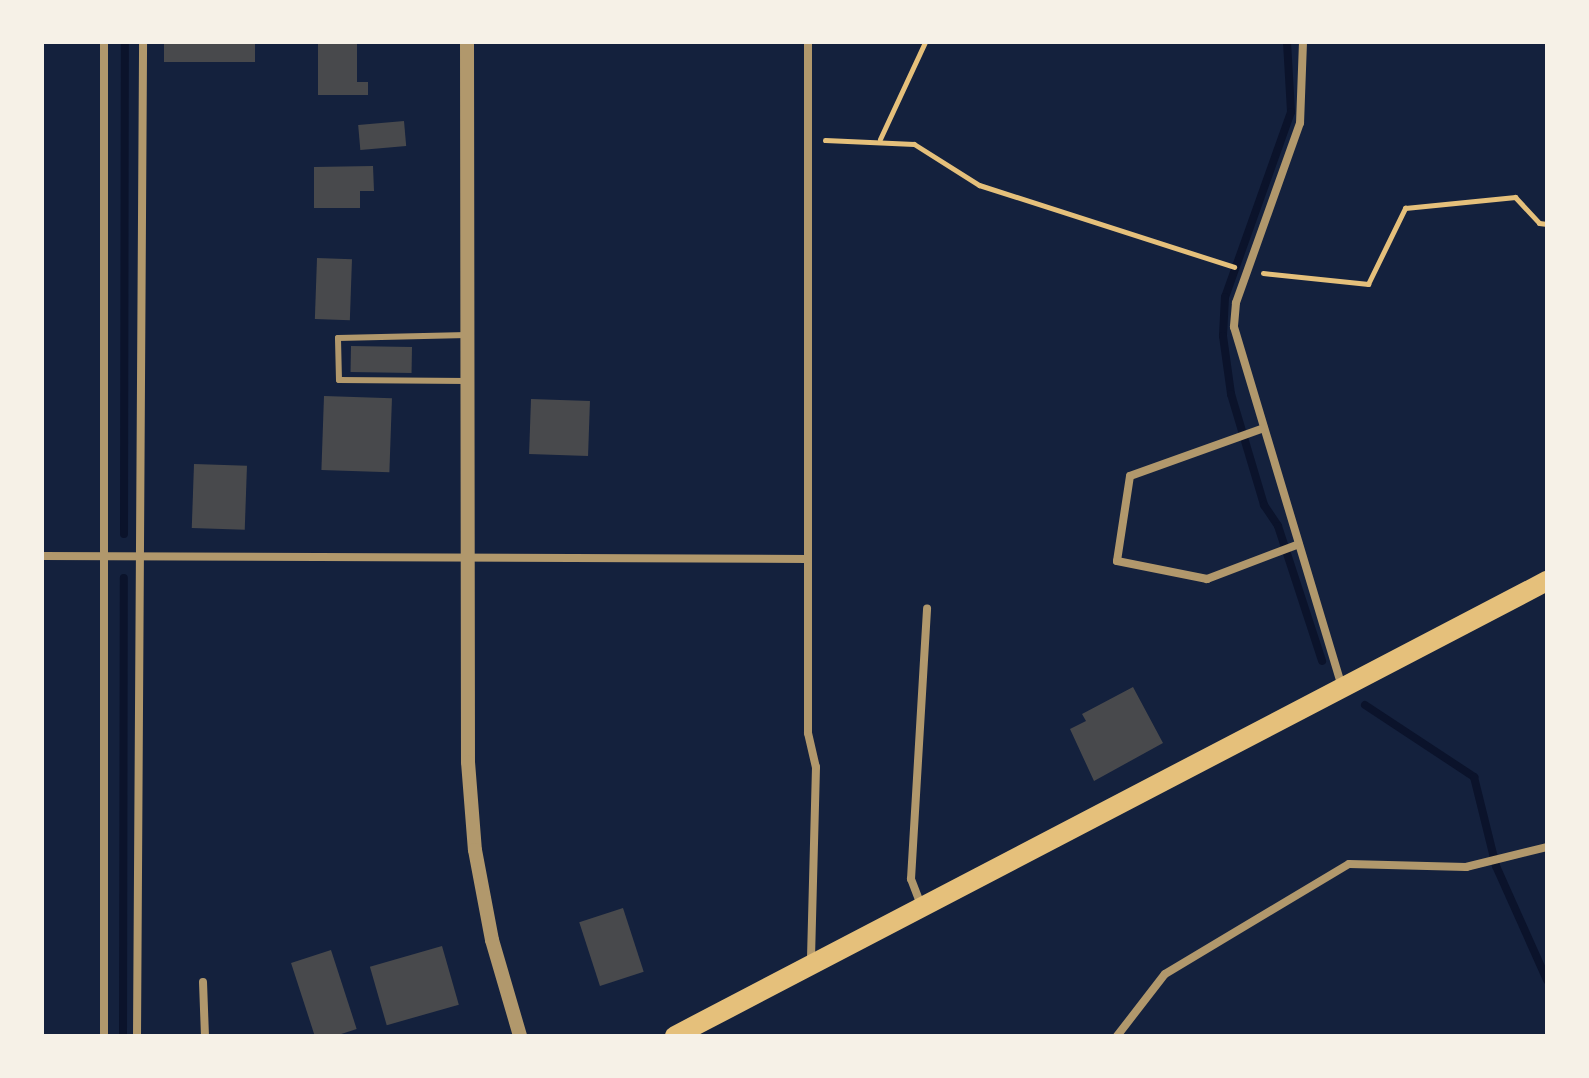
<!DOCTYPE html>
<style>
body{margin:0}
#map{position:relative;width:1589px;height:1078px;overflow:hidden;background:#14213d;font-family:Quicksand,sans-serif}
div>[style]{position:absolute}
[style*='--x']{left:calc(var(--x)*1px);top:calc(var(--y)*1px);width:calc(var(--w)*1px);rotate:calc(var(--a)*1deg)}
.stream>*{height:8px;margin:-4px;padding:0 4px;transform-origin:4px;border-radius:4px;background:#0b132b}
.building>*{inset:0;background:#48494c;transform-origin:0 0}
.path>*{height:5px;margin:-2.5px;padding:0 2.5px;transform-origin:2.5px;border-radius:2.5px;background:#e5c07b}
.service>*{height:6px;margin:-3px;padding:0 3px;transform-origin:3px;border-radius:3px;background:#b1986c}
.minor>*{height:8px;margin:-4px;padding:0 4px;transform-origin:4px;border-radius:4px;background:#b1986c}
.tertiary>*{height:14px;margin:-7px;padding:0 7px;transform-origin:7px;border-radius:7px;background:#b1986c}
.primary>*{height:20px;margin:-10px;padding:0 10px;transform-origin:10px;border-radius:10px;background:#e5c07b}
span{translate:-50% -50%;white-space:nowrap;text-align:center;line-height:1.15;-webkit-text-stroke:6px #f6f1e7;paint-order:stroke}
.frame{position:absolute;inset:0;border:44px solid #f6f1e7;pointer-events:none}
</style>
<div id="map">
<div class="stream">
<div style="--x:1287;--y:42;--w:70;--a:86.7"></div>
<div style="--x:1291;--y:112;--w:196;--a:109.6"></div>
<div style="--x:1225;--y:297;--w:39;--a:93"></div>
<div style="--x:1223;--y:336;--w:59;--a:82.1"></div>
<div style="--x:1231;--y:394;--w:116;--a:73.4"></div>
<div style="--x:1264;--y:505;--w:25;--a:56"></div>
<div style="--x:1278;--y:526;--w:142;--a:71.9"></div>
<div style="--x:124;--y:534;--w:492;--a:-89.9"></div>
<div style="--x:1365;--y:705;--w:131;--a:33.4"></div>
<div style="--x:1474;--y:777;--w:92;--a:76.1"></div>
<div style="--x:1496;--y:866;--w:125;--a:65.9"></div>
<div style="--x:123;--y:1036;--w:458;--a:-89.9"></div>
</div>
<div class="building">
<div style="left:164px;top:42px;width:91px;height:20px"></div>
<div style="clip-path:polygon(318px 42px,357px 42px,357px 82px,368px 82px,368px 95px,318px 95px)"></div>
<div style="left:404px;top:121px;width:25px;height:46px;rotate:85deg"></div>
<div style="clip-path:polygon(373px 166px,374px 191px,360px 191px,360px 208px,314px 208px,314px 167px)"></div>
<div style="left:317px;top:258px;width:35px;height:61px;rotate:2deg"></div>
<div style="left:351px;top:346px;width:61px;height:26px;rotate:1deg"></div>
<div style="left:324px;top:396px;width:68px;height:74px;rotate:2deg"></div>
<div style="left:531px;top:399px;width:59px;height:55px;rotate:2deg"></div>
<div style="left:194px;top:464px;width:53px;height:64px;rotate:2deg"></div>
<div style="clip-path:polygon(1133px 687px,1163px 743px,1094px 781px,1070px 729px,1086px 721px,1082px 714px)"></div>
<div style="left:623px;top:908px;width:67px;height:46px;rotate:72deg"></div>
<div style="left:442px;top:946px;width:61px;height:75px;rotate:74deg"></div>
<div style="left:331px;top:950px;width:83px;height:42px;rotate:72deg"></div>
</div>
<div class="path">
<div style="--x:880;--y:139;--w:107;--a:-65.1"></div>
<div style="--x:825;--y:140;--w:89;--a:2.6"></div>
<div style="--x:914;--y:144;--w:77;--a:32.2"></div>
<div style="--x:979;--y:185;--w:268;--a:17.8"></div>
<div style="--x:1263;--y:273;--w:106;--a:6"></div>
<div style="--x:1368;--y:284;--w:85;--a:-64"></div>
<div style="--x:1405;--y:208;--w:111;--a:-5.7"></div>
<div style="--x:1515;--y:197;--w:35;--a:47"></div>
<div style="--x:1539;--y:223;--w:8;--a:7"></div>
</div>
<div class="service">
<div style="--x:467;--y:381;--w:128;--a:-179.6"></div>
<div style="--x:339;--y:380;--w:42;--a:-91.4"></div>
<div style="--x:338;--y:338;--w:129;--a:-1.3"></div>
</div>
<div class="minor">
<div style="--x:104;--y:42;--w:994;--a:90"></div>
<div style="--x:1303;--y:42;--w:81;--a:92.1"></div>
<div style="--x:1300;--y:123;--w:191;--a:109.6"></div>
<div style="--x:1236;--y:303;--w:24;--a:95"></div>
<div style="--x:1234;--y:327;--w:375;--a:73.3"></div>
<div style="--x:1264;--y:428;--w:142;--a:160.3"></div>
<div style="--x:1130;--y:476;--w:86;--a:98.7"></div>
<div style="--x:1117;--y:561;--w:92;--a:11.3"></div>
<div style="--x:1207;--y:579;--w:98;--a:-20.8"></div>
<div style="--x:42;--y:556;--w:766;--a:0.22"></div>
<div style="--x:808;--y:559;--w:174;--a:90"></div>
<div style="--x:808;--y:733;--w:35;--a:77"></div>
<div style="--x:816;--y:767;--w:195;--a:91.5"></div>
<div style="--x:808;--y:559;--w:517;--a:-90"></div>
<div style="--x:921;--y:905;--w:28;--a:-111"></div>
<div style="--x:911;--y:879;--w:271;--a:-86.6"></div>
<div style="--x:203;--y:982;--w:54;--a:87.9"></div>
<div style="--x:137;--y:1036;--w:994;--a:-89.65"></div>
<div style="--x:1117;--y:1036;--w:78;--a:-52.3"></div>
<div style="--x:1165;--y:974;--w:214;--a:-30.9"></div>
<div style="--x:1349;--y:864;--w:117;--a:1.5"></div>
<div style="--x:1466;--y:867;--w:83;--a:-13.9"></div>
</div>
<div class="tertiary">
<div style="--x:467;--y:42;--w:720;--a:89.92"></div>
<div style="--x:468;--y:762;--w:88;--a:85.5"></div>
<div style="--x:475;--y:850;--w:92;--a:79.3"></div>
<div style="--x:492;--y:940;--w:100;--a:73.7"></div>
</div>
<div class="primary">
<div style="--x:675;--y:1036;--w:984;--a:-27.56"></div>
</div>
<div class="frame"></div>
</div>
